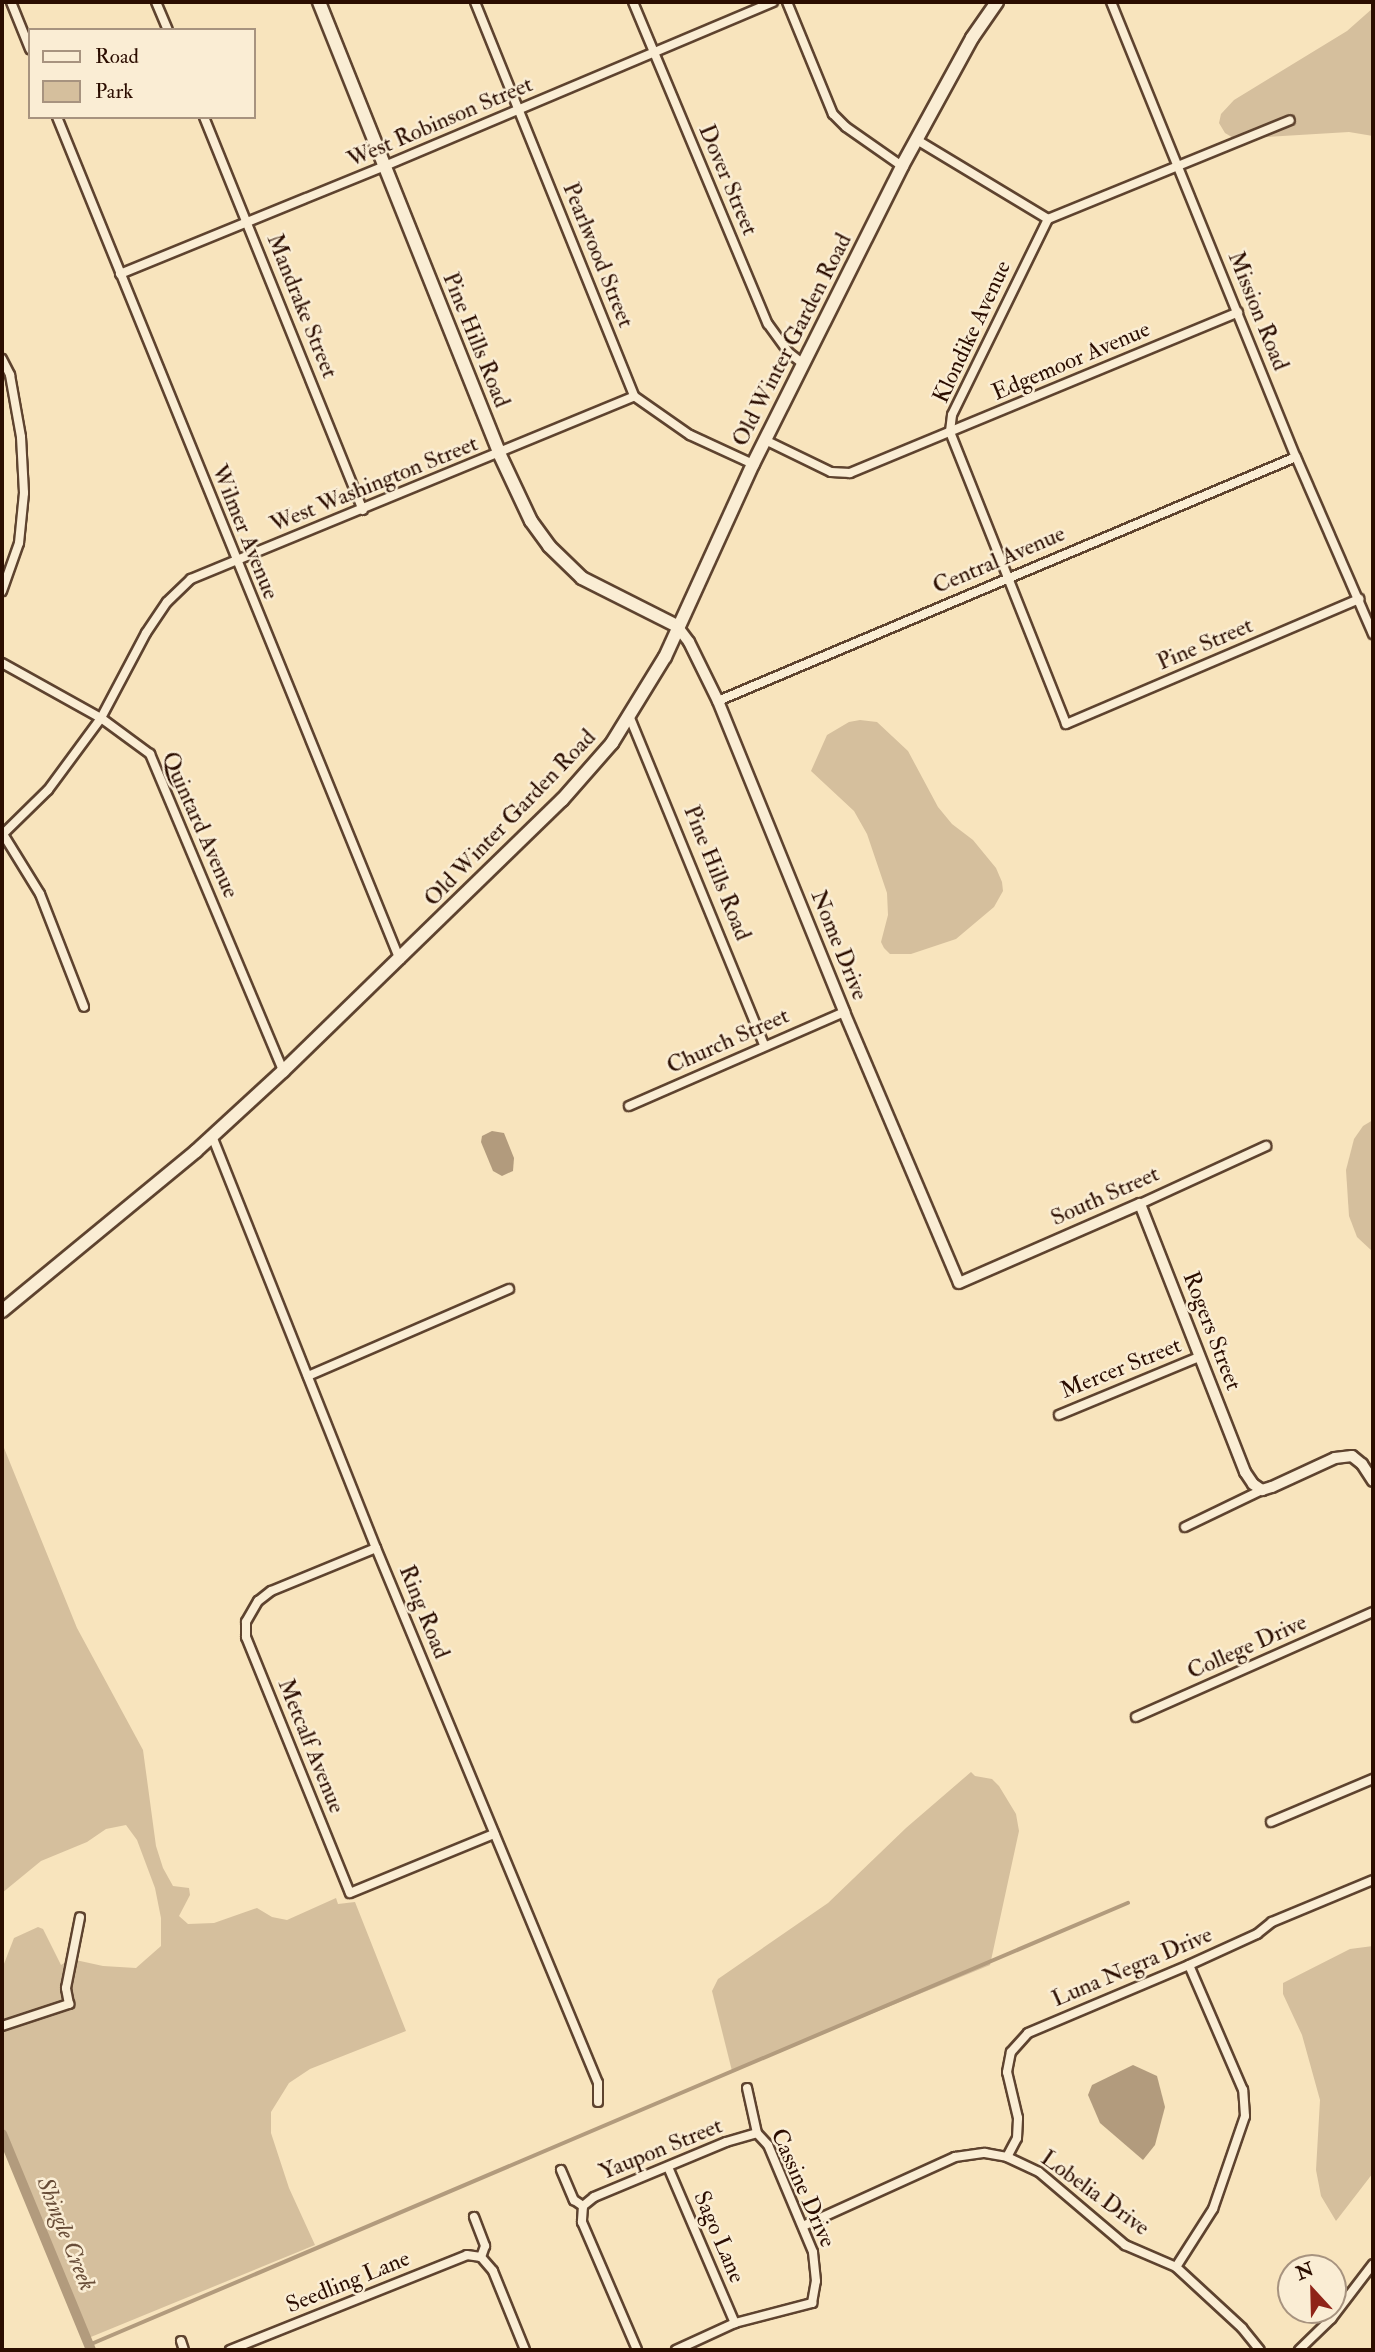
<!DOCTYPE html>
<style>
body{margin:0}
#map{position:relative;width:1375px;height:2352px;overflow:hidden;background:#f8e4bd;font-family:"IM FELL Double Pica",serif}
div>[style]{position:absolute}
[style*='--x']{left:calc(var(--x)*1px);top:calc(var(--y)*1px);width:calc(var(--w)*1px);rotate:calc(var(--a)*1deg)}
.green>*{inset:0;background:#d5bf9d}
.water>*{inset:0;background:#b29b7d}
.stream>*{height:3.5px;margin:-1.75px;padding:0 1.75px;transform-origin:1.75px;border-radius:1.75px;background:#b29b7d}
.canal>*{height:10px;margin:-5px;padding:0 5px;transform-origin:5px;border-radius:5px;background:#b29b7d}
.roads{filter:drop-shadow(2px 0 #5e432f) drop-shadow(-2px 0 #5e432f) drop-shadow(0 2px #5e432f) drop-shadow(0 -2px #5e432f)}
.minor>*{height:8px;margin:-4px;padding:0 4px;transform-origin:4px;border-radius:4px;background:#faedd4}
.tertiary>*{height:10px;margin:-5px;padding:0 5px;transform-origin:5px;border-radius:5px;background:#faedd4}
.secondary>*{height:12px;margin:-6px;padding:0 6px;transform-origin:6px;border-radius:6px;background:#faedd4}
span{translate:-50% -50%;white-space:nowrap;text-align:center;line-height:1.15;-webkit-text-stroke:5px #faedd4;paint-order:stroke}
.street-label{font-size:23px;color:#2b0d00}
.water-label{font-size:24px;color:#684d38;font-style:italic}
.frame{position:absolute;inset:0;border:4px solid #2b0d00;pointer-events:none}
.legend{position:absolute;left:28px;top:28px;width:228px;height:91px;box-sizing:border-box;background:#faedd4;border:2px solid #a7937f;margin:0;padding:9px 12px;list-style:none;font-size:21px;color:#2b0d00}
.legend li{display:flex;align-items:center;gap:14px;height:35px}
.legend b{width:35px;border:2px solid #a7937f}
.north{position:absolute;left:1277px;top:2254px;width:70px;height:70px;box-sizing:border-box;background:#faedd4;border:2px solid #a7937f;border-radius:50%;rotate:338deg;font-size:19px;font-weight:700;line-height:28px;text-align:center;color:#2b0d00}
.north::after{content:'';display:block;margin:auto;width:24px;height:32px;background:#8f2418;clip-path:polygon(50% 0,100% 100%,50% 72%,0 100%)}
</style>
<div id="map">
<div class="green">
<div style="clip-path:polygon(1373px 8px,1373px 136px,1349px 132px,1235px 139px,1225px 133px,1219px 123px,1221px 114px,1234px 100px,1347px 31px)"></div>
<div style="clip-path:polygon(860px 720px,877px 722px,908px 751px,938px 807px,952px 824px,973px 840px,996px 868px,1002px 882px,1003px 891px,994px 907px,956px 939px,911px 954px,890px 954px,884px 948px,881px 942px,888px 915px,887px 893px,867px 834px,854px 811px,811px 771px,827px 735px,849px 722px)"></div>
<div style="clip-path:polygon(1373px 1120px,1373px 1252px,1357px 1237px,1349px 1216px,1346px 1170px,1354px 1139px,1363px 1126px)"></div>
<div style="clip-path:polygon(2px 1443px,77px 1628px,143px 1750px,156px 1846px,163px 1868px,173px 1886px,189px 1888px,190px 1895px,179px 1916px,188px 1924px,214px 1923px,257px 1908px,272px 1917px,287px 1920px,336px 1898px,338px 1904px,355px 1902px,406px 2031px,310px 2069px,289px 2083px,271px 2112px,271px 2133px,289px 2188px,315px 2245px,86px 2339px,2px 2134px,2px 1969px,14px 1938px,38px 1927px,43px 1929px,61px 1965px,71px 1959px,103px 1966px,136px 1968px,161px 1946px,161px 1918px,155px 1888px,137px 1840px,126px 1825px,106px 1829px,87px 1842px,41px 1861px,2px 1893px)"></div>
<div style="clip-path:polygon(971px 1772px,975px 1776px,992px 1779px,999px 1786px,1016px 1814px,1019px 1831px,990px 1965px,732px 2071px,712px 1991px,718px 1979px,828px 1903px,906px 1828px)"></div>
<div style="clip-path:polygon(1373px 1946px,1373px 2173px,1336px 2221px,1321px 2196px,1316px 2170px,1320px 2100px,1302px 2035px,1283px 1994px,1283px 1983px,1350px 1949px)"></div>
</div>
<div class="water">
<div style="clip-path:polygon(492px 1131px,504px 1133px,514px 1158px,513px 1171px,502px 1176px,493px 1171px,481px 1142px,482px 1136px)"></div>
<div style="clip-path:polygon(1133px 2065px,1157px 2076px,1165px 2107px,1155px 2145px,1143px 2160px,1100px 2123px,1088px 2095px,1092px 2085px)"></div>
</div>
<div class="stream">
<div style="--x:89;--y:2345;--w:1129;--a:-23.05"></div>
</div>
<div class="canal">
<div style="--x:2;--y:2134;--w:234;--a:67.6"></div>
</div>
<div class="roads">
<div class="minor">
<div style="--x:11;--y:2;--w:51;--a:68"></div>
<div style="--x:156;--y:2;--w:30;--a:67"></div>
<div style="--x:475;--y:2;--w:425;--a:68"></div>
<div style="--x:634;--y:396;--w:68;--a:34.9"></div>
<div style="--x:690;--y:435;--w:69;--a:24.7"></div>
<div style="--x:633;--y:2;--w:349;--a:67.3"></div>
<div style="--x:768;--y:324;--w:34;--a:54"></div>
<div style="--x:788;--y:352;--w:18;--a:38"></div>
<div style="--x:787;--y:2;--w:121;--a:67.7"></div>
<div style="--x:833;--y:114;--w:18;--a:45"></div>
<div style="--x:846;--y:127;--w:68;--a:34.9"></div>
<div style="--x:1111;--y:2;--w:491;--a:67.9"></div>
<div style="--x:1296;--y:457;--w:193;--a:66.5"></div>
<div style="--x:57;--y:117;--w:910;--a:67.86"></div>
<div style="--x:204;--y:117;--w:424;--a:68"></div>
<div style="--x:917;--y:140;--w:153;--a:31.1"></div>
<div style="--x:1048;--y:219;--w:218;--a:116.1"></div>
<div style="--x:952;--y:415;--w:17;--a:97"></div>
<div style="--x:950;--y:432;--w:314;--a:68.3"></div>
<div style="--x:1066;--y:724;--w:319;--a:-23.1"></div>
<div style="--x:1048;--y:219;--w:261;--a:-22.2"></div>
<div style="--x:120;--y:274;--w:286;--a:-22.2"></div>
<div style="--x:385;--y:166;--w:421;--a:-22.9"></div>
<div style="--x:2;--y:359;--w:18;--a:63"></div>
<div style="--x:10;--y:375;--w:63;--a:79.9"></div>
<div style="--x:21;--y:437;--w:56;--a:86.9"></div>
<div style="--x:24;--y:493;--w:50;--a:95.7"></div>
<div style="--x:19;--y:543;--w:51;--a:109.5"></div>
<div style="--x:765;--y:440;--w:73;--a:25.9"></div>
<div style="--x:831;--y:472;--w:19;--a:3"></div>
<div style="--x:850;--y:473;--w:420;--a:-22.5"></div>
<div style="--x:2;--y:663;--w:113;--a:29.1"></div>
<div style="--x:101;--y:718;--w:61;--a:36.3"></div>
<div style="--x:150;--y:754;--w:344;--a:67.2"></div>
<div style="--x:718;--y:701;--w:627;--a:-22.89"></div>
<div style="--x:630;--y:718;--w:353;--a:67.7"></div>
<div style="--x:3;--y:834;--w:70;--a:58.3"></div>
<div style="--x:40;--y:894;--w:121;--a:68.7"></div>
<div style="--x:2;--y:835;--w:64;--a:-44.4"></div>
<div style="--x:48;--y:790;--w:89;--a:-53.6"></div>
<div style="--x:101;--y:718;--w:96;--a:-62.1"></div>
<div style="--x:146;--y:633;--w:37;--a:-56"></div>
<div style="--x:167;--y:602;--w:33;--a:-44"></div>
<div style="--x:191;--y:579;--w:479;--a:-22.4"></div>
<div style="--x:629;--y:1106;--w:235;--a:-23.6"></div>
<div style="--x:212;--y:1136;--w:443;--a:68.3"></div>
<div style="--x:376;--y:1548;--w:579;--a:67.46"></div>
<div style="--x:598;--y:2083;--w:19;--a:90"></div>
<div style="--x:1140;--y:1204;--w:139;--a:-24.7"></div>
<div style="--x:308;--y:1376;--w:219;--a:-23.4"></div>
<div style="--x:1059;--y:1415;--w:152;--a:-22.5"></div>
<div style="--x:1185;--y:1527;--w:85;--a:-25.7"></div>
<div style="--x:376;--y:1548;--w:113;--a:157.7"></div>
<div style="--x:271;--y:1591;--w:16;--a:142"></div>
<div style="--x:258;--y:1601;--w:24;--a:120"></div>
<div style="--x:246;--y:1622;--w:15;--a:90"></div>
<div style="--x:246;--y:1637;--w:276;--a:67.9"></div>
<div style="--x:350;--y:1893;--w:156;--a:-22.3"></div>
<div style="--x:1136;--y:1717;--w:259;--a:-23.9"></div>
<div style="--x:1271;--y:1822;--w:111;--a:-22.9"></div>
<div style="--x:2;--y:2026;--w:71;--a:-18.2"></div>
<div style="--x:69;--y:2004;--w:16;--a:-101"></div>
<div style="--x:66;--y:1988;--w:72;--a:-78.8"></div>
<div style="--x:1007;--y:2157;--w:21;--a:-62"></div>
<div style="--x:1017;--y:2138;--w:20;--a:-87"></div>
<div style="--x:1018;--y:2118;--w:47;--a:-103.4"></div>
<div style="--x:1007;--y:2072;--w:20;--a:-79"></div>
<div style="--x:1011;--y:2052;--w:25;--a:-48"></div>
<div style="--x:1028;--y:2033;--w:175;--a:-22.9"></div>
<div style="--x:1189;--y:1965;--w:75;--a:-24.5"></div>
<div style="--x:1257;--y:1934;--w:19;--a:-39"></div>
<div style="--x:1272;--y:1922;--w:109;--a:-22.6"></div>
<div style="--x:668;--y:2167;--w:170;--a:66.8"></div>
<div style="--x:561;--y:2170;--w:33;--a:67"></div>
<div style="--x:574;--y:2200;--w:11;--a:34"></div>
<div style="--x:583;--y:2206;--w:16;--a:94"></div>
<div style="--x:582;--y:2222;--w:139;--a:66.7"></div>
<div style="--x:583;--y:2206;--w:14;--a:-39"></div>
<div style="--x:594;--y:2197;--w:143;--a:-22.6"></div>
<div style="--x:726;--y:2142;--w:32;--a:-16"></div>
<div style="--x:474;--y:2217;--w:31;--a:69"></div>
<div style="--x:485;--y:2246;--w:12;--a:110"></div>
<div style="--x:803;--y:2226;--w:167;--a:-24.4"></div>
<div style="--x:955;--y:2157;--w:30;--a:-8"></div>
<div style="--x:985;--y:2153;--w:22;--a:10"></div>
<div style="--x:1007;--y:2157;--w:35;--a:25"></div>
<div style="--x:1039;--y:2172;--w:113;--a:40.3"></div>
<div style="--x:1125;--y:2245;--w:56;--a:23.3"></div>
<div style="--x:1176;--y:2267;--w:90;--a:42.7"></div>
<div style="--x:1242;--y:2328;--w:28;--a:51"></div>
<div style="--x:481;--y:2257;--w:18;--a:49"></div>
<div style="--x:493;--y:2271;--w:85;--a:67.9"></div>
<div style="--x:1176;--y:2267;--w:69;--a:-57.5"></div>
<div style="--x:1213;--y:2209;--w:98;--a:-71"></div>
<div style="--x:1245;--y:2116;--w:26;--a:-94"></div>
<div style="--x:1243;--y:2090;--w:136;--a:-113.4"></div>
<div style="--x:181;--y:2341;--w:9;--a:72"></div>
<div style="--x:230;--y:2350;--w:255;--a:-21.8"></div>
<div style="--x:467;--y:2255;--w:14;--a:8"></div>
<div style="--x:676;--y:2350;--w:65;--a:-24.6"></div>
<div style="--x:735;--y:2323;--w:80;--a:-14.6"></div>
<div style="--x:812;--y:2303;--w:22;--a:-80"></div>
<div style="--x:816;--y:2281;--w:29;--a:-96"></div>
<div style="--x:813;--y:2252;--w:116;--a:-112.8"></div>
<div style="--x:768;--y:2145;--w:16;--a:-133"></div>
<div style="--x:757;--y:2133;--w:46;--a:-102.5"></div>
<div style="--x:1299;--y:2350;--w:45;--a:-44.1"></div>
<div style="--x:1331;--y:2319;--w:69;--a:-52.6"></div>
</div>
<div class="tertiary">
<div style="--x:677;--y:626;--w:20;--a:53"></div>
<div style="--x:689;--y:642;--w:66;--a:63.8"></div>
<div style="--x:718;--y:701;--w:336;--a:67.9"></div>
<div style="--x:844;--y:1012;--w:294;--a:67"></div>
<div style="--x:959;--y:1283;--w:197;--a:-23.6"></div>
<div style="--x:1140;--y:1204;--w:288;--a:68.6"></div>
<div style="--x:1245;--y:1472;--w:14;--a:56"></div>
<div style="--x:1253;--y:1484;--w:11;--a:34"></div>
<div style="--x:1262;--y:1490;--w:10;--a:-17"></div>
<div style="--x:1272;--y:1487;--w:69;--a:-24.7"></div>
<div style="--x:1335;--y:1458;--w:17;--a:-7"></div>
<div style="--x:1352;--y:1456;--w:13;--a:39"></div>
<div style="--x:1362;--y:1464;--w:20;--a:57"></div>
</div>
<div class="secondary">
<div style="--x:319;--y:2;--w:486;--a:68.2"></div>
<div style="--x:499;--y:453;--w:75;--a:64.8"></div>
<div style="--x:531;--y:521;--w:31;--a:54"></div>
<div style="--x:549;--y:546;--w:46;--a:44.1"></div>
<div style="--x:582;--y:578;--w:106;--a:26.8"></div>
<div style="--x:2;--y:1311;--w:251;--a:-39.5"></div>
<div style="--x:196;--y:1151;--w:118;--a:-42.6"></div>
<div style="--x:283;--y:1071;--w:389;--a:-44.2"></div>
<div style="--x:562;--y:800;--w:76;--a:-48.7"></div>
<div style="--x:612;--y:743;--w:101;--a:-58.4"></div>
<div style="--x:665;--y:657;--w:212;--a:-65.5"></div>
<div style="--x:753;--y:464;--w:333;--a:-63.4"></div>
<div style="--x:902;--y:166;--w:146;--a:-61.3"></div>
<div style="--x:972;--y:38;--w:44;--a:-55.2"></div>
</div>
</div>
<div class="street-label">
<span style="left:440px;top:122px;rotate:-23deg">West Robinson Street</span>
<span style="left:728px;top:180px;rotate:67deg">Dover Street</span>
<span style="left:598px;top:255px;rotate:68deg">Pearlwood Street</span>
<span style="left:302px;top:306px;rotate:68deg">Mandrake Street</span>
<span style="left:1258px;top:311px;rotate:68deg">Mission Road</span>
<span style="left:972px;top:332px;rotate:-65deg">Klondike Avenue</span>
<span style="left:476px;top:340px;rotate:68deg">Pine Hills Road</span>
<span style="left:792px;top:340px;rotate:-63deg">Old Winter Garden Road</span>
<span style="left:1071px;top:361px;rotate:-23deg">Edgemoor Avenue</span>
<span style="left:374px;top:484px;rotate:-22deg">West Washington Street</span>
<span style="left:245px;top:532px;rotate:68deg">Wilmer Avenue</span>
<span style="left:999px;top:560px;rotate:-23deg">Central Avenue</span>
<span style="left:1205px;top:644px;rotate:-23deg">Pine Street</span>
<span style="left:510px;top:818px;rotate:-46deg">Old Winter Garden Road</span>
<span style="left:200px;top:825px;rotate:66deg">Quintard Avenue</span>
<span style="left:717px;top:873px;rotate:68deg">Pine Hills Road</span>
<span style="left:839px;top:945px;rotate:68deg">Nome Drive</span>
<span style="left:728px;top:1041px;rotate:-24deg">Church Street</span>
<span style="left:1105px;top:1196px;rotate:-24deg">South Street</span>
<span style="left:1212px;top:1331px;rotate:69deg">Rogers Street</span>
<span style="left:1121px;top:1368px;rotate:-22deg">Mercer Street</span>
<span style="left:424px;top:1612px;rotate:68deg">Ring Road</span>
<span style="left:1247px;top:1647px;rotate:-24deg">College Drive</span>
<span style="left:311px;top:1746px;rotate:68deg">Metcalf Avenue</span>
<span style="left:1132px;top:1967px;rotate:-23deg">Luna Negra Drive</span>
<span style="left:661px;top:2149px;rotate:-22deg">Yaupon Street</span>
<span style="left:803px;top:2188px;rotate:66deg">Cassine Drive</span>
<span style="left:1095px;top:2193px;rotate:36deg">Lobelia Drive</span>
<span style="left:719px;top:2237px;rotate:67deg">Sago Lane</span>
<span style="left:348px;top:2282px;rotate:-22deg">Seedling Lane</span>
</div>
<div class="water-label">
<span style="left:66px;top:2234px;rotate:68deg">Shingle Creek</span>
</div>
<div class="frame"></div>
<ul class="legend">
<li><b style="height:9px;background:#faedd4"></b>Road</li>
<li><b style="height:19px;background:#d5bf9d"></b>Park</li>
</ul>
<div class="north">N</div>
</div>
